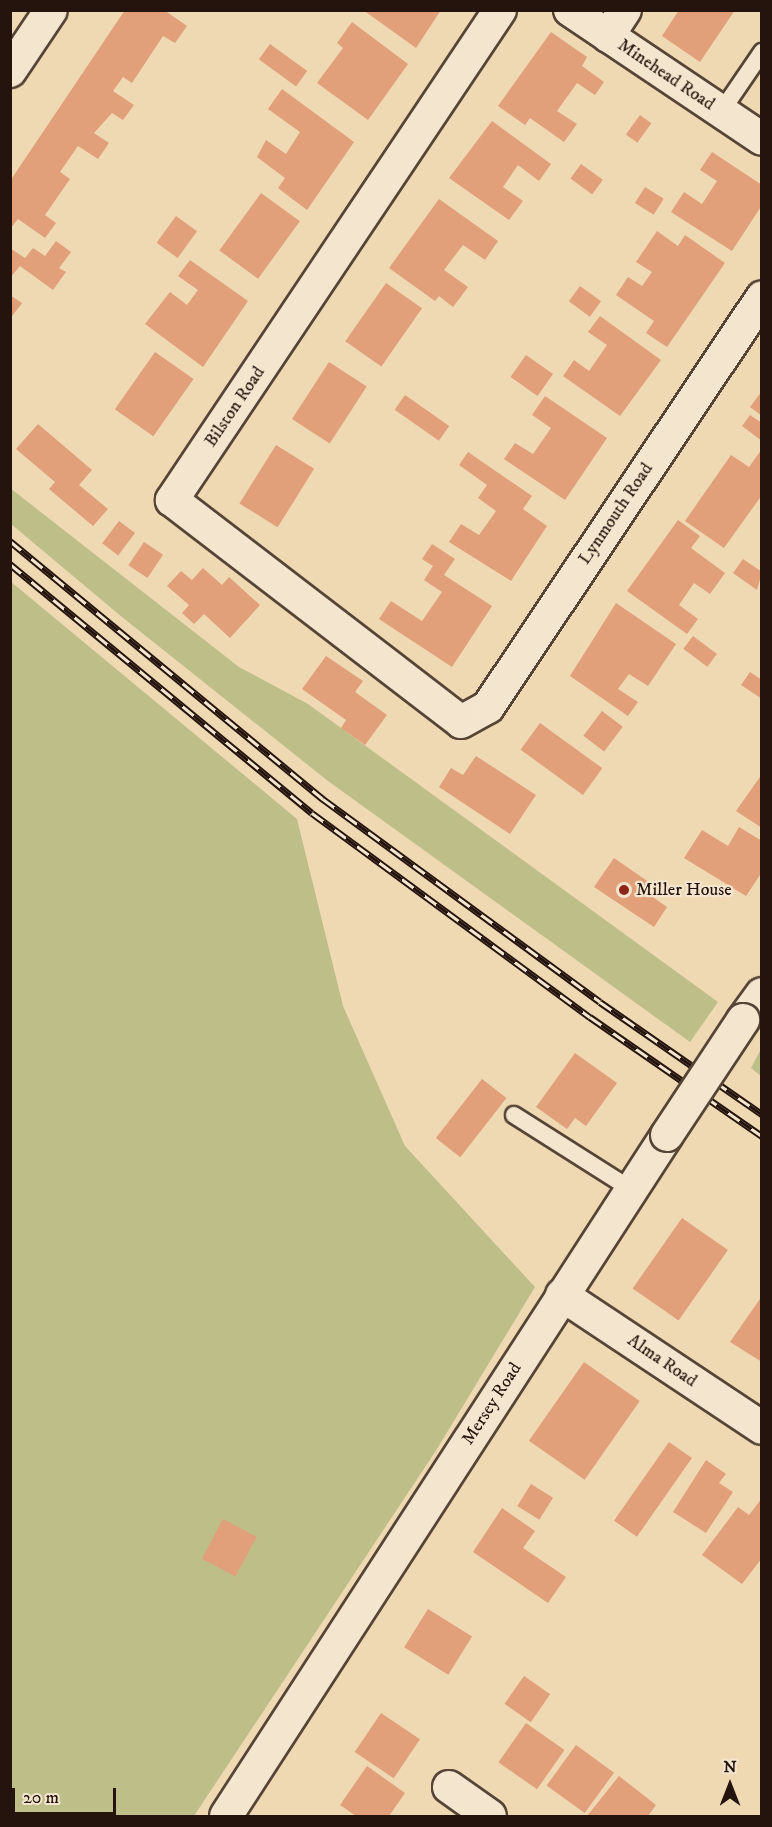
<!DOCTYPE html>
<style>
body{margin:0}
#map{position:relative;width:772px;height:1827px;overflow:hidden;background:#eed9b3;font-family:"IM FELL DW Pica",serif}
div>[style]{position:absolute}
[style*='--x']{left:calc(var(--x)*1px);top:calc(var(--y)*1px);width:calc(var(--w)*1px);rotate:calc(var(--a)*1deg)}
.green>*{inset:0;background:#bebe89}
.building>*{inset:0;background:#e19f7a;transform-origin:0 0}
.roads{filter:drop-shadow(2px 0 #564536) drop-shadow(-2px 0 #564536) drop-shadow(0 2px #564536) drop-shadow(0 -2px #564536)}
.lane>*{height:16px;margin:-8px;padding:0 8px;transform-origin:8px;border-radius:8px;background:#f4e6ce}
.street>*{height:32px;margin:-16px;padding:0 16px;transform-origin:16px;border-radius:16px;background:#f4e6ce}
.rail>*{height:7px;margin-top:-3.5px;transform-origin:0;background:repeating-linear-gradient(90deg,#f4e6ce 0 14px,#24140d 0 28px);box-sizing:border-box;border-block:2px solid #24140d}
.bridges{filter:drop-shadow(2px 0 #564536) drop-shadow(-2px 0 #564536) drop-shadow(0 2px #564536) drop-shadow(0 -2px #564536)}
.street-bridge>*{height:32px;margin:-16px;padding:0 16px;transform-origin:16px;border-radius:16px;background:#f4e6ce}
.dots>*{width:16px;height:16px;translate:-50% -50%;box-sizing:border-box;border:3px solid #f4e6ce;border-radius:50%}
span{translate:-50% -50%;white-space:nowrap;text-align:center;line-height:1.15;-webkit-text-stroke:4.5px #f4e6ce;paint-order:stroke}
.street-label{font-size:18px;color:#24140d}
.poi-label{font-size:18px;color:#24140d}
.left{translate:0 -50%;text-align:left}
.frame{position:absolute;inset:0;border:12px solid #24140d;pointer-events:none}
.north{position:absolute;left:700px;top:1755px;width:60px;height:60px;-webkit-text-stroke:4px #f4e6ce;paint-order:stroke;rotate:0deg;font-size:16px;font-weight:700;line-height:24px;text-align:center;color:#24140d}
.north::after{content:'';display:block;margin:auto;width:21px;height:27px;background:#24140d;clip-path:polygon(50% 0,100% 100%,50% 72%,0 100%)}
.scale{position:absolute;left:12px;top:1788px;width:104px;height:27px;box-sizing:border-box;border:3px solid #24140d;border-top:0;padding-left:8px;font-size:18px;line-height:21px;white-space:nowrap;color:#24140d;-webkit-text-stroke:4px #f4e6ce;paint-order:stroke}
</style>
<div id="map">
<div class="green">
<div style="clip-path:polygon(10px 488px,239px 667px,308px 704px,718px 1002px,690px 1042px,328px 781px,122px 617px,11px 524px)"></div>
<div style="clip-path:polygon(10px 581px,297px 819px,343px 1006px,405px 1146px,535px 1287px,437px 1449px,194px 1816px,11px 1816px)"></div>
<div style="clip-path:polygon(761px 1049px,761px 1076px,751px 1068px)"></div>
</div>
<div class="building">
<div style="clip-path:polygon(125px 10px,164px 10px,187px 26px,175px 43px,163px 36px,132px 83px,123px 77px,113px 91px,134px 105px,123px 120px,112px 113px,94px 133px,109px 143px,98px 159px,78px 146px,60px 172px,70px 179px,45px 215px,56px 223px,45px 238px,18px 219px,10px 229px,10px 181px)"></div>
<div style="clip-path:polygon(363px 10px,441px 10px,416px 48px)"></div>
<div style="clip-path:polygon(679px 10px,735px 10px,700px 62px,662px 36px)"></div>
<div style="clip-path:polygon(352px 22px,408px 64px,368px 120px,317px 83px,343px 48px,337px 43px)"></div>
<div style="clip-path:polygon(551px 32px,587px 57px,582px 66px,604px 82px,595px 95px,577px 83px,557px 111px,577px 124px,564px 142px,530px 118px,525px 125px,498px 106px)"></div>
<div style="left:270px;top:44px;width:46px;height:19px;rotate:36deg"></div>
<div style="clip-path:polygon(282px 89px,354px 142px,307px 210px,278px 188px,285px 178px,257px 157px,266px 140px,286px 154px,300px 132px,268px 109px)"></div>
<div style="left:640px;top:115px;width:14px;height:24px;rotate:36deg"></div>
<div style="clip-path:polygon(492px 121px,551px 164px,539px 181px,518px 165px,503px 187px,523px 201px,509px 220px,449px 178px)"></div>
<div style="clip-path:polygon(712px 152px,762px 185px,762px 205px,732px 251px,671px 212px,684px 192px,702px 204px,717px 181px,700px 170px)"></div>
<div style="left:581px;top:164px;width:27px;height:18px;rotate:36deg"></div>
<div style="left:645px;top:187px;width:22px;height:19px;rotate:32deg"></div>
<div style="left:261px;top:193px;width:48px;height:71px;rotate:36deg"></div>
<div style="clip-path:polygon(439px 199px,498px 241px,485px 260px,463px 245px,444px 270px,468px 287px,453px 307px,439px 296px,435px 301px,389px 268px)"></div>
<div style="left:176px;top:216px;width:26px;height:33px;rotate:36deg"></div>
<div style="clip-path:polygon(657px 231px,678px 246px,685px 235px,725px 263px,667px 347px,646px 333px,654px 321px,616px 295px,628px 277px,642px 286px,652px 272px,636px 262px)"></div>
<div style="clip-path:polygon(56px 241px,71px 252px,59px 268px,66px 272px,53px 290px,20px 266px,10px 278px,10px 248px,25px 258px,33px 248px,45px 256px)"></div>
<div style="clip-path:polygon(190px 260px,248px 301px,203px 367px,145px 324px,170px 292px,187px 305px,198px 290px,178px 276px)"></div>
<div style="left:386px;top:283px;width:44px;height:71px;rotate:35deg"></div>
<div style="left:580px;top:286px;width:26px;height:19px;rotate:36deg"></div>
<div style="clip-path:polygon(10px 295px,22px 303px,10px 319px)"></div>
<div style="clip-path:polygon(600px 316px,661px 360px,620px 416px,563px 376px,574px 360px,589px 371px,607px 345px,588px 332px)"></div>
<div style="left:155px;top:352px;width:47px;height:70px;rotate:35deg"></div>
<div style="left:526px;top:355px;width:33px;height:27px;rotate:35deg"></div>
<div style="left:329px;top:362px;width:45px;height:68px;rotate:33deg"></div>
<div style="clip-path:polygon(762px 391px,762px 416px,750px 407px)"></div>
<div style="left:405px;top:395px;width:54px;height:18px;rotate:35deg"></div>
<div style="clip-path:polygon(545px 396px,607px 438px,565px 500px,504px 459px,515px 443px,533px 454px,551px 428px,532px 415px)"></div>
<div style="clip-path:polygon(750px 415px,762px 423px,762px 441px,742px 426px)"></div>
<div style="clip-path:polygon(38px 424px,92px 470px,79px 485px,108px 509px,93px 526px,49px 489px,55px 482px,16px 449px)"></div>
<div style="left:276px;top:445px;width:45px;height:69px;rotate:32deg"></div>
<div style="clip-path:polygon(762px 449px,762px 495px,724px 548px,685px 521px,731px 455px,749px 467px)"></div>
<div style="clip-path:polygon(468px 452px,532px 496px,523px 509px,547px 526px,511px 581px,449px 542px,461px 524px,479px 535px,496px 511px,478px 498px,487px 485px,459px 465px)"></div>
<div style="clip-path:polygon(678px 520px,700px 536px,691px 548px,725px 573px,710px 594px,694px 583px,679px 605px,698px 619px,687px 634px,627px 591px)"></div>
<div style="left:119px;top:521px;width:20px;height:28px;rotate:37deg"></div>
<div style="left:144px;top:542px;width:23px;height:28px;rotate:34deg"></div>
<div style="clip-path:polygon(432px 544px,455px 559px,444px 575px,492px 606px,452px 667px,379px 619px,391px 601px,422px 621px,442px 592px,424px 580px,433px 566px,422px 559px)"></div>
<div style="clip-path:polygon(743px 559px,762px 572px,757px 590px,733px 573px)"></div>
<div style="clip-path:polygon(203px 568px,222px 585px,229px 577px,260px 605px,230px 638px,204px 614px,194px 624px,182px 613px,189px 605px,167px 586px,181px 571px,192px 580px)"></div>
<div style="clip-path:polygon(616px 603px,676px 644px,648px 686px,629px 674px,618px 689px,638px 702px,628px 716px,570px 676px)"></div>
<div style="left:693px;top:636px;width:30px;height:16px;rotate:37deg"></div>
<div style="clip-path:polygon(326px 656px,363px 681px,355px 692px,387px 715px,365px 745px,341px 728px,346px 720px,302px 689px)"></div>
<div style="clip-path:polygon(750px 672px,762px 680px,762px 699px,741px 685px)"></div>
<div style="left:602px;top:711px;width:26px;height:31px;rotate:37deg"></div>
<div style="left:540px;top:723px;width:77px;height:33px;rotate:36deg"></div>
<div style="clip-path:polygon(476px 756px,536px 795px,510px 834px,439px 787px,451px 768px,463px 775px)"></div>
<div style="clip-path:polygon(762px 774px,762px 828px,736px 811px)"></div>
<div style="clip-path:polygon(739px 827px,762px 841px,762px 872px,746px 896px,684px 858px,702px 830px,728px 846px)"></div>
<div style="clip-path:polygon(614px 858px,653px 885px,647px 893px,667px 907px,654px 927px,594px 887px)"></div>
<div style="clip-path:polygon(575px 1053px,617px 1083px,586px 1126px,575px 1118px,567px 1129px,536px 1107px)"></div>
<div style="left:482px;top:1079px;width:31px;height:75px;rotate:38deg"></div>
<div style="left:682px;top:1218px;width:56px;height:86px;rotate:35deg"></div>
<div style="clip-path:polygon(762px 1296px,762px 1362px,730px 1342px)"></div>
<div style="left:584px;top:1362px;width:68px;height:96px;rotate:35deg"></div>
<div style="left:669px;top:1442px;width:28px;height:96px;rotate:35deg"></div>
<div style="clip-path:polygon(706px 1460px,726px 1474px,719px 1483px,733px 1492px,706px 1533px,673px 1512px)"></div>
<div style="left:531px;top:1484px;width:26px;height:26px;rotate:32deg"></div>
<div style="clip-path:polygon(762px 1498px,762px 1558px,742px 1584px,702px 1555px,738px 1507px,749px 1515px)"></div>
<div style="clip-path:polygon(502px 1508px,535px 1531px,523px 1548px,566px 1577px,548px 1603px,473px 1552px)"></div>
<div style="left:223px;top:1519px;width:38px;height:45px;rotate:28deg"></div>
<div style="left:428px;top:1609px;width:52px;height:45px;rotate:32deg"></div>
<div style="left:524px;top:1676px;width:32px;height:34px;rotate:35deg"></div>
<div style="left:381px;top:1713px;width:47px;height:47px;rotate:34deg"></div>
<div style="left:526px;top:1723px;width:47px;height:48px;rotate:35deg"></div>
<div style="left:576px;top:1745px;width:47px;height:50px;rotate:36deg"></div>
<div style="clip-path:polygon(367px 1766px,405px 1793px,389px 1816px,356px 1816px,340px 1805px)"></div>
<div style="clip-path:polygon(619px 1776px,656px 1805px,648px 1816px,587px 1816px)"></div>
</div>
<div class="roads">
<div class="lane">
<div style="--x:721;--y:112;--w:73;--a:-55.7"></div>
<div style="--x:514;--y:1115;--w:140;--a:32.4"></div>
</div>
<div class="street">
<div style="--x:500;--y:10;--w:590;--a:123.8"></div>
<div style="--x:172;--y:500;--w:364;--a:37.5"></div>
<div style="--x:461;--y:722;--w:31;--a:-29"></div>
<div style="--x:488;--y:707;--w:493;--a:-56.2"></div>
<div style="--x:570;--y:10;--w:231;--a:33.9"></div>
<div style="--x:608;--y:36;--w:31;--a:-57"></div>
<div style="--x:10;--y:71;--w:73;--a:-56.1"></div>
<div style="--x:743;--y:1020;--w:32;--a:-54"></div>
<div style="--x:562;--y:1295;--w:240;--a:33.6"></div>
<div style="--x:449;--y:1787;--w:50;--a:35.3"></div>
<div style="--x:226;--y:1816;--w:811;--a:-57.07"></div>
</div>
</div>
<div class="rail">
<div style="--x:10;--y:541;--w:406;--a:39.5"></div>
<div style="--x:323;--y:799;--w:343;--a:36.2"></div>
<div style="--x:600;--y:1002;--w:197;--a:34.7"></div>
<div style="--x:10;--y:564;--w:391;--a:39.5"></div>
<div style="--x:312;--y:813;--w:345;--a:36.3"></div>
<div style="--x:590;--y:1017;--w:209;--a:34.7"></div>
</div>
<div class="bridges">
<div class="street-bridge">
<div style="--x:667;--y:1135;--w:138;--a:-56.5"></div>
</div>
</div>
<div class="dots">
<div style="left:624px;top:890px;background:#8f2418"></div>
</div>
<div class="street-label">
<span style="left:666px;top:75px;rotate:34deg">Minehead Road</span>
<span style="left:235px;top:407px;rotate:-56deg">Bilston Road</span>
<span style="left:616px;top:514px;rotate:-56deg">Lynmouth Road</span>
<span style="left:662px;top:1361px;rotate:34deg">Alma Road</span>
<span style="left:492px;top:1404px;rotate:-57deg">Mersey Road</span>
</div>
<div class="poi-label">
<span class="left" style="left:636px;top:890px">Miller House</span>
</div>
<div class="frame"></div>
<div class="north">N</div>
<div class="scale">20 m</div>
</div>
